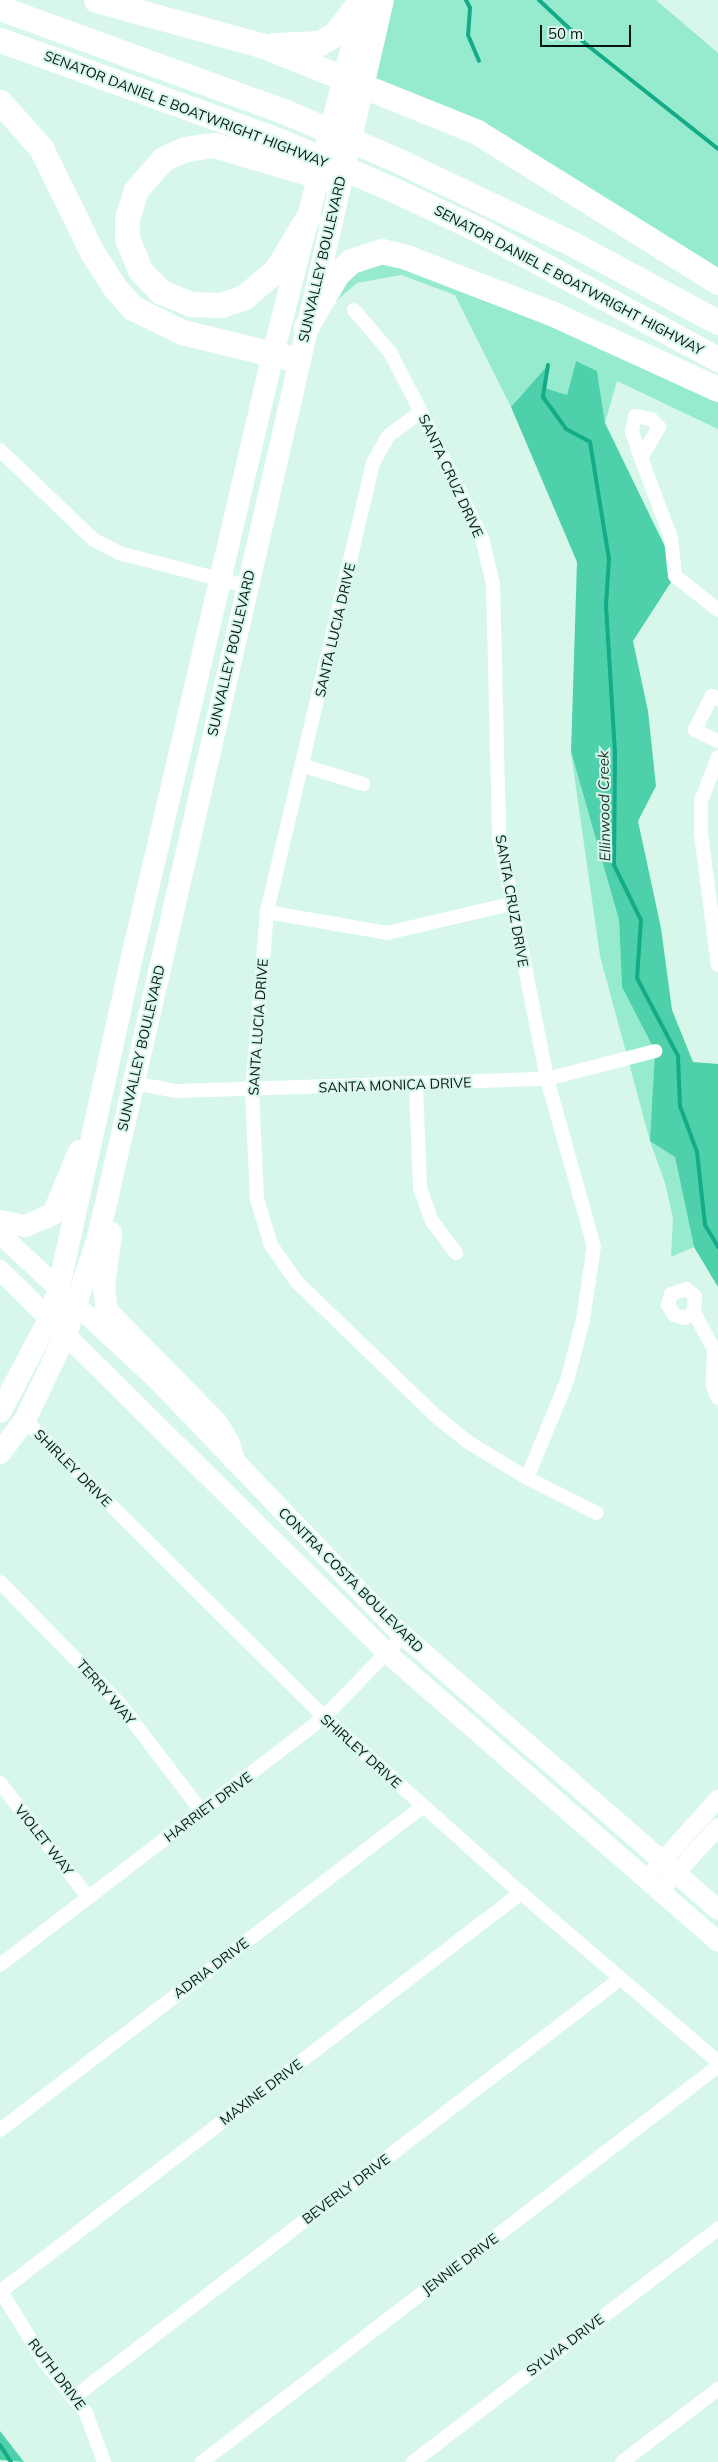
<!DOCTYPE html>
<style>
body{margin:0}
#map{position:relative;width:718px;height:2462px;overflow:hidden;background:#d7f7eb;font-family:Mulish,sans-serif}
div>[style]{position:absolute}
.green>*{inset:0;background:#96ebce}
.forest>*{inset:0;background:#4ed0ab}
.stream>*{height:4px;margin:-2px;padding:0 2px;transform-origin:2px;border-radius:2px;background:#14ab87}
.minor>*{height:14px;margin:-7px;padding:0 7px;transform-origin:7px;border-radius:7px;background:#fff}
.tertiary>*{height:18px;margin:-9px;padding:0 9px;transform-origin:9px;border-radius:9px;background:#fff}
.secondary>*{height:20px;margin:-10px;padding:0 10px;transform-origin:10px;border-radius:10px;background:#fff}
.primary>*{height:22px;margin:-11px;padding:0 11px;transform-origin:11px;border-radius:11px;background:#fff}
.motorway>*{height:25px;margin:-12.5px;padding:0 12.5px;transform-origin:12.5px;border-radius:12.5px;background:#fff}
span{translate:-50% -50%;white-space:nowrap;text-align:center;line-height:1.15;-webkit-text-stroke:4px #d7f7eb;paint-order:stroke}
.street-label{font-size:14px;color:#091511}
.water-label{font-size:15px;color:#1d332b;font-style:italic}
.scale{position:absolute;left:540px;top:25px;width:91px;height:22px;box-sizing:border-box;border:2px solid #091511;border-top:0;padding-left:6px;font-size:15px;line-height:18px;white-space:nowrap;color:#091511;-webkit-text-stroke:4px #d7f7eb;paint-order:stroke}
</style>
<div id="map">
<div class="green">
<i style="clip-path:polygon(383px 0,656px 0,718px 53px,718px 282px,498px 144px,363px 85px)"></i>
<i style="clip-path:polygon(367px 253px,718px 389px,718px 429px,617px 381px,605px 423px,597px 371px,576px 361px,567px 395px,545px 388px,548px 365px,511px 407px,455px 295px,401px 275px,357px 283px,306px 327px)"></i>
<i style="clip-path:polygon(571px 753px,619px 920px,622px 987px,655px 1051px,653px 1091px,675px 1157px,694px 1247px,671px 1257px,673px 1218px,665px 1183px,650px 1141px,600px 956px)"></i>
</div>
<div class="forest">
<i style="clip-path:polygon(576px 361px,597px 371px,605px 423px,672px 561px,675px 576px,633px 641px,648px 711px,656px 786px,638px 821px,661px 928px,672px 1010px,693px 1062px,718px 1064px,718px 1287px,694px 1247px,675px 1157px,650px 1141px,655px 1051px,622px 987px,619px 920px,571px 752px,577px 562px,511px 407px,548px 365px,545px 388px,567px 395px)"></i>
<i style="clip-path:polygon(0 2431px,24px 2462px,0 2460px)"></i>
</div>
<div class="stream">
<i style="left:466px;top:0;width:9px;rotate:63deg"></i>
<i style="left:470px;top:8px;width:27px;rotate:94deg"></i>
<i style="left:468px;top:35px;width:28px;rotate:67deg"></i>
<i style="left:539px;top:0;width:66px;rotate:43.2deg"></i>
<i style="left:587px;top:45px;width:167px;rotate:38.4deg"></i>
<i style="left:548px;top:365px;width:32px;rotate:99deg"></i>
<i style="left:543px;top:397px;width:39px;rotate:54deg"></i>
<i style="left:566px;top:429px;width:27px;rotate:28deg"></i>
<i style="left:590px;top:442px;width:119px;rotate:80.8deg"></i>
<i style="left:609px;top:559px;width:47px;rotate:93.7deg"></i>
<i style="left:606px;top:606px;width:149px;rotate:86.5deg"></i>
<i style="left:615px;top:755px;width:110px;rotate:90.5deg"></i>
<i style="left:614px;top:865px;width:61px;rotate:63.9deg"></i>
<i style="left:641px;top:920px;width:58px;rotate:93.9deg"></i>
<i style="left:637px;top:978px;width:88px;rotate:62.3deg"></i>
<i style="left:678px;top:1056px;width:50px;rotate:87.7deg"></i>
<i style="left:680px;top:1106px;width:49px;rotate:69.7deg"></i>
<i style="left:697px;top:1152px;width:73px;rotate:83.7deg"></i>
<i style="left:705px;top:1225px;width:26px;rotate:59deg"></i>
<i style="left:0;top:2445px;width:20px;rotate:57deg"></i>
</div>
<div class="minor">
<i style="left:354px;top:310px;width:55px;rotate:49.4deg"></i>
<i style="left:390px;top:352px;width:68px;rotate:62.7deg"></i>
<i style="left:421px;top:412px;width:140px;rotate:64.2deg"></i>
<i style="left:482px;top:538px;width:47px;rotate:76.6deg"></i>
<i style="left:493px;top:584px;width:252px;rotate:88.6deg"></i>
<i style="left:499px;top:836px;width:248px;rotate:78.8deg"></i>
<i style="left:547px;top:1079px;width:173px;rotate:74.3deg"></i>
<i style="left:594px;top:1246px;width:75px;rotate:98.5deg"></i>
<i style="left:583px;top:1320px;width:63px;rotate:104.7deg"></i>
<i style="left:567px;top:1381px;width:105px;rotate:112.4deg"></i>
<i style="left:421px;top:412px;width:39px;rotate:144deg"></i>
<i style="left:389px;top:435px;width:32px;rotate:120deg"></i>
<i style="left:373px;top:463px;width:461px;rotate:103.3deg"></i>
<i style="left:267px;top:912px;width:179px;rotate:94.8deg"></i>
<i style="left:252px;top:1090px;width:109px;rotate:87.4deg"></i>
<i style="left:257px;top:1199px;width:48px;rotate:73.1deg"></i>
<i style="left:271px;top:1245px;width:45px;rotate:54.9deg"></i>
<i style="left:297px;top:1282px;width:194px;rotate:44deg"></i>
<i style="left:437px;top:1417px;width:40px;rotate:39deg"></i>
<i style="left:468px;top:1442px;width:69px;rotate:31.4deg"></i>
<i style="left:527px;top:1478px;width:78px;rotate:26.6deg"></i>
<i style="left:0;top:450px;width:130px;rotate:43.8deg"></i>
<i style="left:94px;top:540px;width:28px;rotate:27deg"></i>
<i style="left:119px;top:553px;width:131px;rotate:14.6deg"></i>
<i style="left:641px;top:458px;width:36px;rotate:-60deg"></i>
<i style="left:659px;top:427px;width:11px;rotate:-135deg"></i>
<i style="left:651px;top:419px;width:16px;rotate:-169deg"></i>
<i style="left:635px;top:416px;width:16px;rotate:101deg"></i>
<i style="left:632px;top:432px;width:28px;rotate:71deg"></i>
<i style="left:641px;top:458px;width:85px;rotate:69.4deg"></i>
<i style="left:671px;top:538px;width:38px;rotate:84deg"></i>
<i style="left:675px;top:576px;width:55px;rotate:38.3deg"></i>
<i style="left:718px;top:699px;width:7px;rotate:-153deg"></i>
<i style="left:712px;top:696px;width:38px;rotate:117deg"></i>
<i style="left:695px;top:730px;width:25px;rotate:26deg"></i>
<i style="left:718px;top:757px;width:47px;rotate:111.1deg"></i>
<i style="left:701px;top:801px;width:32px;rotate:90deg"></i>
<i style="left:701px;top:833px;width:133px;rotate:82.7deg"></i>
<i style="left:304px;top:766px;width:62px;rotate:17deg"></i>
<i style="left:267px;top:912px;width:122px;rotate:9.9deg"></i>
<i style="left:387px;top:933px;width:127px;rotate:-13.2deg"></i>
<i style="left:133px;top:1083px;width:45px;rotate:10.3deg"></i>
<i style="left:177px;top:1091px;width:370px;rotate:-1.9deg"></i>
<i style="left:547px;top:1079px;width:112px;rotate:-14.5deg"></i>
<i style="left:416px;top:1084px;width:104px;rotate:87.8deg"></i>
<i style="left:420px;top:1188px;width:35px;rotate:70deg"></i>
<i style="left:432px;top:1221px;width:40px;rotate:53deg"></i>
<i style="left:694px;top:1312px;width:11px;rotate:146deg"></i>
<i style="left:685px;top:1318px;width:11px;rotate:-165deg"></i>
<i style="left:674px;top:1315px;width:12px;rotate:-121deg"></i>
<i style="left:668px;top:1305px;width:11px;rotate:-75deg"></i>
<i style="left:671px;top:1294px;width:16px;rotate:-18deg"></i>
<i style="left:686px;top:1289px;width:11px;rotate:38deg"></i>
<i style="left:695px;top:1296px;width:16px;rotate:94deg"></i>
<i style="left:694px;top:1312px;width:43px;rotate:62.2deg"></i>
<i style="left:714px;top:1350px;width:36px;rotate:92deg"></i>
<i style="left:713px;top:1386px;width:13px;rotate:67deg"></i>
<i style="left:25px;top:1420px;width:421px;rotate:44.8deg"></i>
<i style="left:324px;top:1717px;width:264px;rotate:41.8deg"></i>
<i style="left:521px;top:1893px;width:260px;rotate:40.6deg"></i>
<i style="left:0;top:1582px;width:170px;rotate:45.5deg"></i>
<i style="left:119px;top:1703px;width:137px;rotate:52.7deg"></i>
<i style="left:0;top:1783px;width:144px;rotate:52.3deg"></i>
<i style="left:0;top:1965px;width:408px;rotate:-37.4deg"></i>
<i style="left:324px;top:1717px;width:115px;rotate:-45.7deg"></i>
<i style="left:0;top:2130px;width:531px;rotate:-37.43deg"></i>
<i style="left:0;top:2290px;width:84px;rotate:58.2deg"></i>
<i style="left:44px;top:2361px;width:67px;rotate:51.1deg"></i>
<i style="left:86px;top:2413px;width:52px;rotate:69.8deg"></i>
<i style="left:1px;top:2291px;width:655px;rotate:-37.43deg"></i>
<i style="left:73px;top:2398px;width:689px;rotate:-37.45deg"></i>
<i style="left:202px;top:2462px;width:650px;rotate:-37.5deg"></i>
<i style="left:413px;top:2462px;width:384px;rotate:-37.4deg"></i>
<i style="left:622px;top:2462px;width:121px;rotate:-37.2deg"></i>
</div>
<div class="tertiary">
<i style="left:647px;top:1878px;width:106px;rotate:-48.1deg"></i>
<i style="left:661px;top:1890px;width:85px;rotate:-47.9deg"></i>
</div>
<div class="secondary">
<i style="left:0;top:1234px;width:217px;rotate:42.9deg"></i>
<i style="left:159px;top:1382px;width:339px;rotate:46.2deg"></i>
<i style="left:394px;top:1627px;width:430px;rotate:41.1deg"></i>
<i style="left:0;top:1270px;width:544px;rotate:44.7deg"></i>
<i style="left:387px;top:1653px;width:439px;rotate:41.1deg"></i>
</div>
<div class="primary">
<i style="left:0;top:1221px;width:25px;rotate:11deg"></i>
<i style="left:25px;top:1226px;width:30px;rotate:-23deg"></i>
<i style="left:53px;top:1214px;width:68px;rotate:-67.6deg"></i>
<i style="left:111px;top:1233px;width:54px;rotate:97.4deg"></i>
<i style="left:104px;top:1287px;width:24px;rotate:83deg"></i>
<i style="left:107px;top:1311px;width:157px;rotate:45.5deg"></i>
<i style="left:217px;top:1423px;width:21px;rotate:59deg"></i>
<i style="left:228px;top:1441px;width:20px;rotate:72deg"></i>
<i style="left:0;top:1412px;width:96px;rotate:-62.1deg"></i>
<i style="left:45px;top:1327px;width:38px;rotate:-70deg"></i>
<i style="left:58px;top:1291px;width:325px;rotate:-77.5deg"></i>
<i style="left:128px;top:974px;width:637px;rotate:-76.84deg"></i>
<i style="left:273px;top:354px;width:366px;rotate:-75.6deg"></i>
<i style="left:0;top:1453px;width:41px;rotate:-52.9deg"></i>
<i style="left:25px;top:1420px;width:95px;rotate:-64.5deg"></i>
<i style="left:66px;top:1334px;width:101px;rotate:-71.6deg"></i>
<i style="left:98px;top:1238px;width:1270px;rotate:-77.04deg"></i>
</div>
<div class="motorway">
<i style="left:96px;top:0;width:171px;rotate:15.3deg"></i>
<i style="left:261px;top:45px;width:233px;rotate:21.9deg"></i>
<i style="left:477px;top:132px;width:284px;rotate:31.9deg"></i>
<i style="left:0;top:8px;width:304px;rotate:20deg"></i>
<i style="left:286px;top:112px;width:123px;rotate:23.4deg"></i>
<i style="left:399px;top:161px;width:191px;rotate:25.5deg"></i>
<i style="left:571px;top:243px;width:167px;rotate:28.3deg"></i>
<i style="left:0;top:40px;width:298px;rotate:19.8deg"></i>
<i style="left:280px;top:141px;width:122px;rotate:23.2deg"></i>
<i style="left:392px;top:189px;width:96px;rotate:25.2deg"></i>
<i style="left:479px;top:230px;width:272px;rotate:28.4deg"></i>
<i style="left:275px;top:45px;width:45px;rotate:-2.5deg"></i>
<i style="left:320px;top:43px;width:17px;rotate:-31deg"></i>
<i style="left:335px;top:34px;width:43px;rotate:-52.6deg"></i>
<i style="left:0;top:102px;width:62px;rotate:48.3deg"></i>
<i style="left:41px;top:148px;width:116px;rotate:63.9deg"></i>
<i style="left:92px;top:252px;width:43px;rotate:57.4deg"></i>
<i style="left:115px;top:288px;width:27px;rotate:48deg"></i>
<i style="left:133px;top:308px;width:55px;rotate:26.1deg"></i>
<i style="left:182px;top:332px;width:119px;rotate:13.6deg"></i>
<i style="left:308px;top:217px;width:62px;rotate:121.1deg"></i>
<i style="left:276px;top:270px;width:42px;rotate:139.8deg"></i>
<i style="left:244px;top:297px;width:24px;rotate:161deg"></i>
<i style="left:221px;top:305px;width:30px;rotate:-178deg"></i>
<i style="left:191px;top:304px;width:32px;rotate:-158deg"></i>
<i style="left:161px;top:292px;width:30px;rotate:-134deg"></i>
<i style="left:140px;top:270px;width:35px;rotate:-112deg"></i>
<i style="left:127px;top:238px;width:19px;rotate:-90deg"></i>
<i style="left:127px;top:219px;width:30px;rotate:-73deg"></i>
<i style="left:136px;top:190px;width:41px;rotate:-48.9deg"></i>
<i style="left:163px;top:159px;width:24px;rotate:-24deg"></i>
<i style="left:185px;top:149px;width:29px;rotate:-8deg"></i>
<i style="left:214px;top:145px;width:129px;rotate:16.6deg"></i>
<i style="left:306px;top:327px;width:61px;rotate:-59.7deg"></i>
<i style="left:337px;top:274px;width:19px;rotate:-43deg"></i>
<i style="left:351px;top:261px;width:32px;rotate:-18deg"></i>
<i style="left:381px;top:251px;width:26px;rotate:13deg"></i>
<i style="left:406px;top:257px;width:155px;rotate:21.1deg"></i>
<i style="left:551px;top:313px;width:183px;rotate:24.5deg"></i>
</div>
<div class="street-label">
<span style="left:186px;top:109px;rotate:21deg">SENATOR DANIEL E BOATWRIGHT HIGHWAY</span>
<span style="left:322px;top:259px;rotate:-77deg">SUNVALLEY BOULEVARD</span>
<span style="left:569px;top:280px;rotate:28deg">SENATOR DANIEL E BOATWRIGHT HIGHWAY</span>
<span style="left:451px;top:476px;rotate:65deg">SANTA CRUZ DRIVE</span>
<span style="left:335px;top:630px;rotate:-77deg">SANTA LUCIA DRIVE</span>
<span style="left:231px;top:653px;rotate:-77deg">SUNVALLEY BOULEVARD</span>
<span style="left:512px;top:901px;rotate:80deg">SANTA CRUZ DRIVE</span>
<span style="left:258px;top:1027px;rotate:-86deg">SANTA LUCIA DRIVE</span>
<span style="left:141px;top:1048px;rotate:-77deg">SUNVALLEY BOULEVARD</span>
<span style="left:395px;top:1085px;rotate:-2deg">SANTA MONICA DRIVE</span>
<span style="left:73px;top:1468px;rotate:45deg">SHIRLEY DRIVE</span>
<span style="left:351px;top:1580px;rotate:45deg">CONTRA COSTA BOULEVARD</span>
<span style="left:106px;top:1692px;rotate:49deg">TERRY WAY</span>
<span style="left:361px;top:1751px;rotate:42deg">SHIRLEY DRIVE</span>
<span style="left:208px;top:1807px;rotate:-37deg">HARRIET DRIVE</span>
<span style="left:44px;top:1840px;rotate:52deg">VIOLET WAY</span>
<span style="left:211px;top:1968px;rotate:-37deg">ADRIA DRIVE</span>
<span style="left:261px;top:2092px;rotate:-37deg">MAXINE DRIVE</span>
<span style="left:346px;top:2189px;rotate:-37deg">BEVERLY DRIVE</span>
<span style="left:460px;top:2264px;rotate:-37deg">JENNIE DRIVE</span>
<span style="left:565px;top:2345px;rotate:-37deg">SYLVIA DRIVE</span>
<span style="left:57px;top:2374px;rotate:53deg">RUTH DRIVE</span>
</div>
<div class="water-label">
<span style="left:604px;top:806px;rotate:-91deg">Ellinwood Creek</span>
</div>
<div class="scale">50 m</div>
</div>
